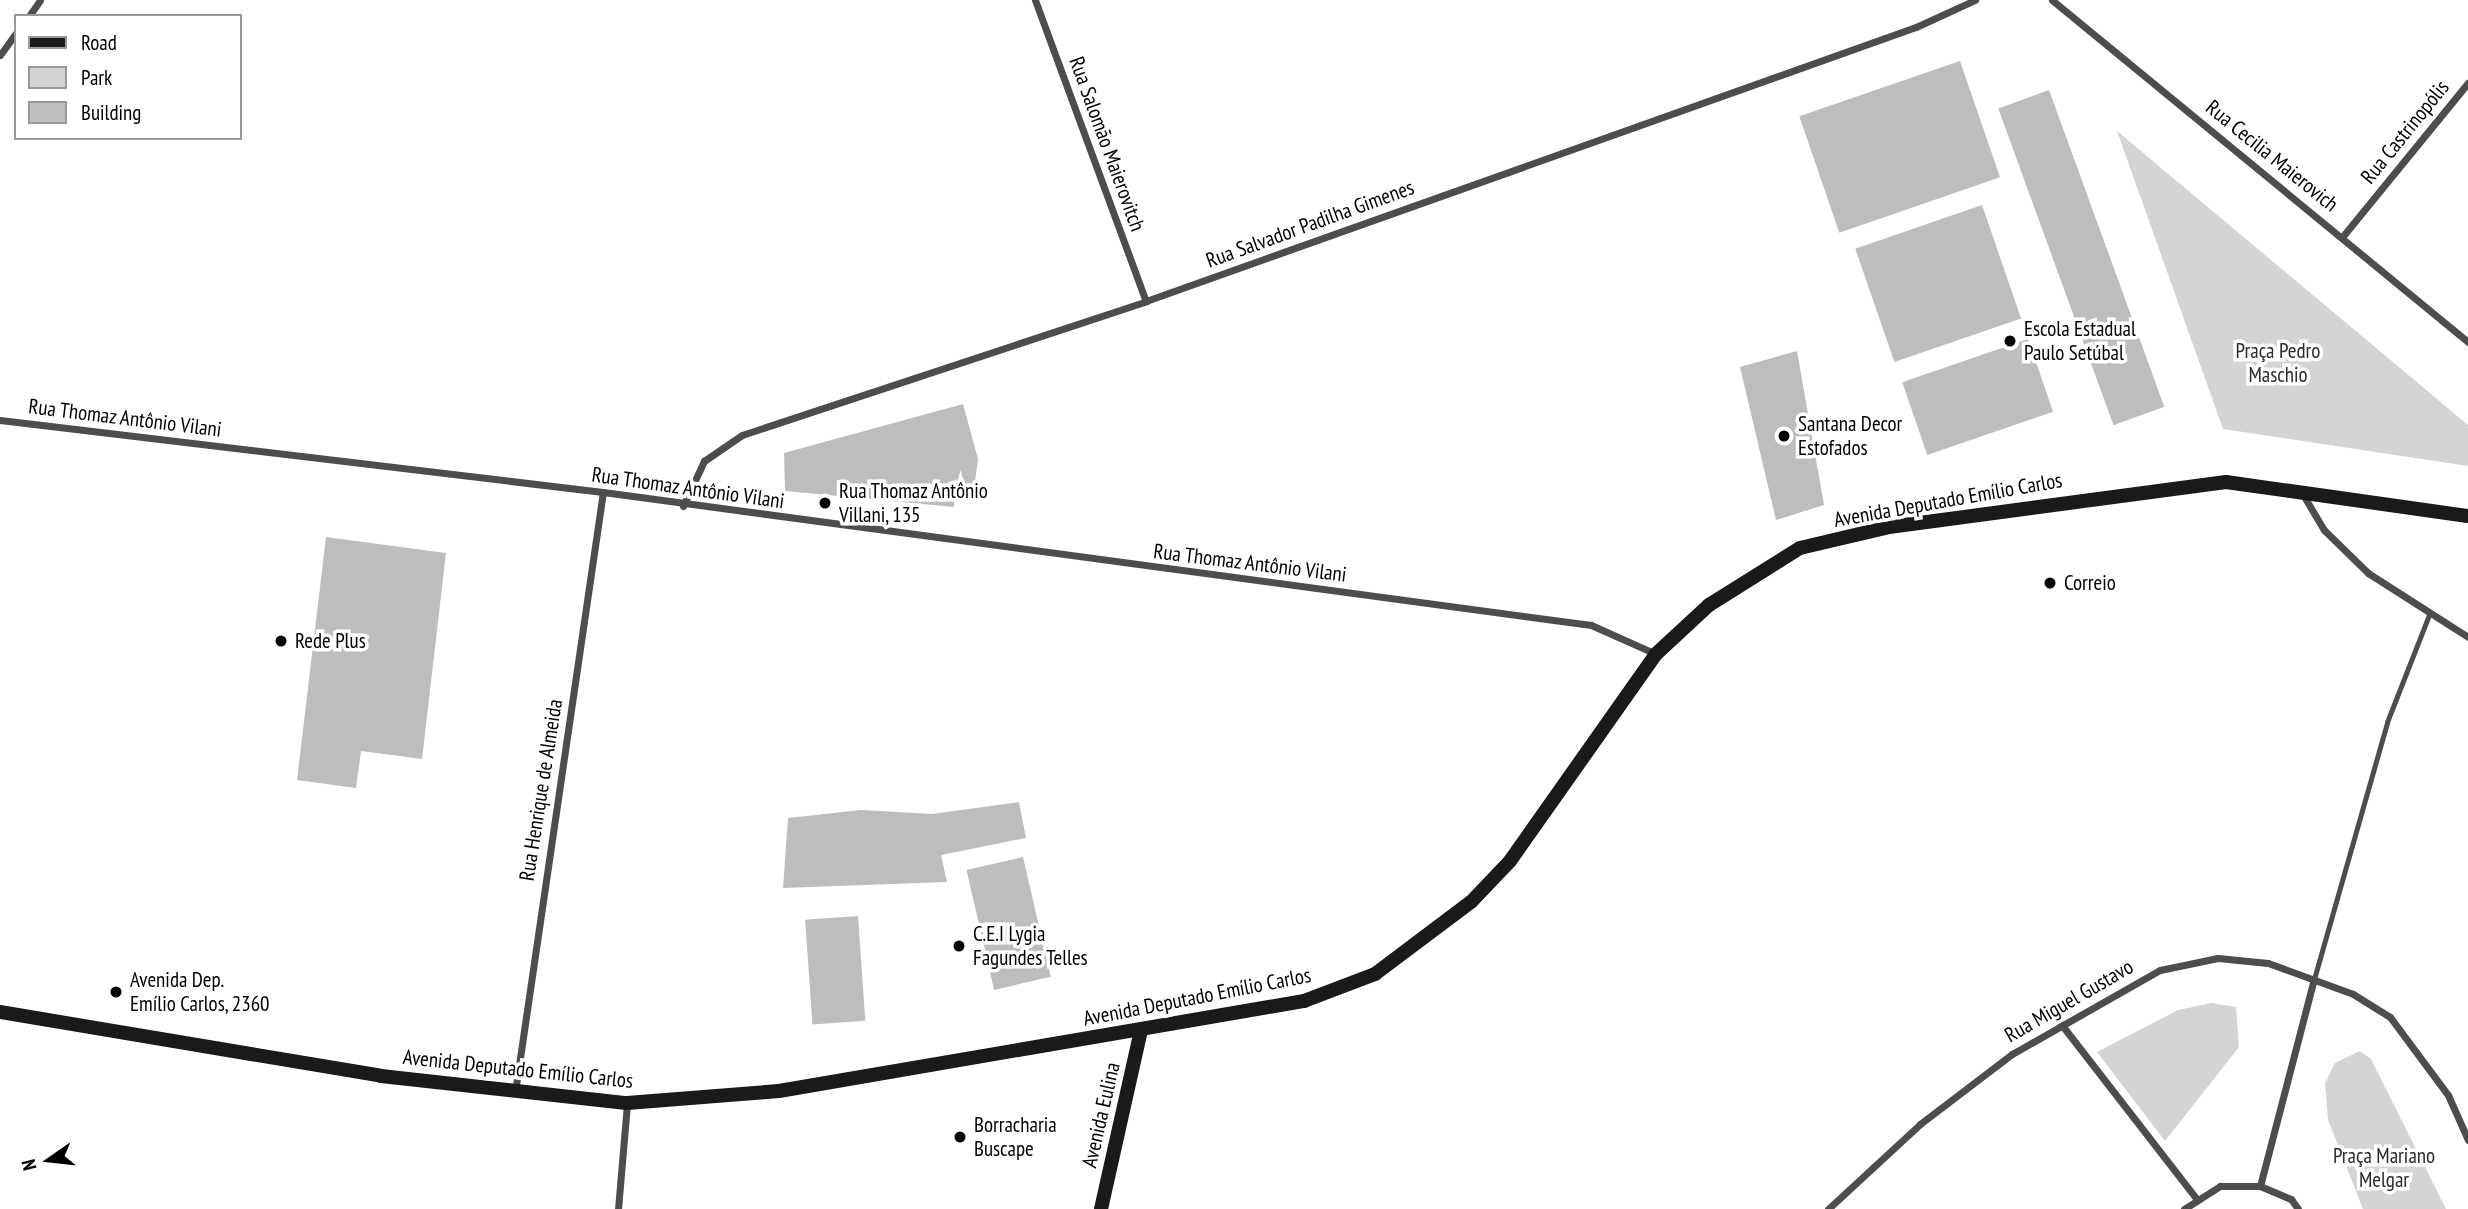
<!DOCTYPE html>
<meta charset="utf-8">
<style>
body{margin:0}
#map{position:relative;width:2468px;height:1209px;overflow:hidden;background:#fff;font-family:"PT Sans Narrow",sans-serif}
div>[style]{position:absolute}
.green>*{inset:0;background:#d4d4d4}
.building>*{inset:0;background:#bdbdbd;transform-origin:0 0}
.lane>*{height:5px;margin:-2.5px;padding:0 2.5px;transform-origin:2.5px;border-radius:2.5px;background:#4d4d4d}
.street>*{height:7px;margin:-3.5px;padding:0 3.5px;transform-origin:3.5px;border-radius:3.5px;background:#4d4d4d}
.secondary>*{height:14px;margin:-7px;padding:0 7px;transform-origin:7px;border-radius:7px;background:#1a1a1a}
.dots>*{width:19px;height:19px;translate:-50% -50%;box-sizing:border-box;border:4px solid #fff;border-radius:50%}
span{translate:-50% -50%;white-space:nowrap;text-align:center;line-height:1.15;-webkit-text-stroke:7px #fff;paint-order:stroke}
.street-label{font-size:21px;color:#000}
.poi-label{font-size:21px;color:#000}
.left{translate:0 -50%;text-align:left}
.park-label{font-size:21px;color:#2b2b2b}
.legend{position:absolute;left:14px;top:14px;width:228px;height:126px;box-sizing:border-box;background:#fff;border:2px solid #999;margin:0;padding:9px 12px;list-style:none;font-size:21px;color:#000}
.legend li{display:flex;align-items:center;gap:14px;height:35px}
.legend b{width:35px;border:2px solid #999}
.north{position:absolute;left:14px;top:1125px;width:70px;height:70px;-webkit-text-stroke:5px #fff;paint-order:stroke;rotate:256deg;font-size:19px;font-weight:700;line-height:28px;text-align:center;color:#000}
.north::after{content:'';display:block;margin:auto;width:24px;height:32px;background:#000;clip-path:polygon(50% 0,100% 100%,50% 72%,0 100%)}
</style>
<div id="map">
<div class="green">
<i style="clip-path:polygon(2117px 131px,2468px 425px,2468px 466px,2223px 429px)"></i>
<i style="clip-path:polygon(2211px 1003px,2236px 1007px,2239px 1047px,2165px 1141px,2097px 1052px,2178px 1010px)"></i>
<i style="clip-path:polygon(2360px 1051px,2371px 1059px,2446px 1209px,2363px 1209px,2328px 1120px,2325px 1083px,2335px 1063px)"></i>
</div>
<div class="building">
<i style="left:1960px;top:61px;width:123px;height:170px;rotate:71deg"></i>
<i style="left:2049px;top:90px;width:337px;height:54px;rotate:70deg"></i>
<i style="left:1982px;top:205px;width:120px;height:134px;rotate:71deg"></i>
<i style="left:2028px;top:339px;width:77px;height:133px;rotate:71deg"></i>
<i style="clip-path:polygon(1797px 351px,1824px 505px,1776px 520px,1740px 367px)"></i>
<i style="clip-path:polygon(963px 404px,978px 459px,973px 497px,954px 500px,954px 507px,785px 491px,784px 453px)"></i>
<i style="clip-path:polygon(326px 537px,446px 553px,422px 759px,361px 751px,356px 788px,297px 780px)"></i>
<i style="clip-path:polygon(1019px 802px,1026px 838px,941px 855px,947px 882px,783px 888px,788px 818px,861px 810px,932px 814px)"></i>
<i style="left:1023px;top:857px;width:123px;height:58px;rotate:77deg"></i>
<i style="left:858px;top:916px;width:105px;height:53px;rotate:86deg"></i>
</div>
<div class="lane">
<i style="left:2314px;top:979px;width:267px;rotate:-74.1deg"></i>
<i style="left:2387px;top:722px;width:118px;rotate:-68.6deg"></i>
</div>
<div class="street">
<i style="left:1035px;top:0;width:321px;rotate:69.8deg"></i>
<i style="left:2052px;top:0;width:539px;rotate:39.42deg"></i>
<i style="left:29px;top:16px;width:19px;rotate:-55deg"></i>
<i style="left:0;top:55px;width:27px;rotate:-54deg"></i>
<i style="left:2343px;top:236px;width:198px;rotate:-50.8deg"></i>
<i style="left:0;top:420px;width:607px;rotate:6.81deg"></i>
<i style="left:603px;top:492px;width:997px;rotate:7.67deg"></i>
<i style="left:1591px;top:625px;width:71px;rotate:24deg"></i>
<i style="left:2302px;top:493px;width:43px;rotate:59.3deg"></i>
<i style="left:2324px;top:530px;width:62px;rotate:44.3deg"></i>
<i style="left:2368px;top:573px;width:119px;rotate:32.6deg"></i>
<i style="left:683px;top:506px;width:50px;rotate:-65deg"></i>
<i style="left:704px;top:461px;width:46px;rotate:-34.4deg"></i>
<i style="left:742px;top:435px;width:426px;rotate:-18.3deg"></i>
<i style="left:1146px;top:301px;width:817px;rotate:-19.59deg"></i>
<i style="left:1916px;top:27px;width:65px;rotate:-24.6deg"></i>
<i style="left:2061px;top:1024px;width:219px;rotate:52.2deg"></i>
<i style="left:515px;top:1092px;width:606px;rotate:-81.66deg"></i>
<i style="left:2260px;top:1186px;width:214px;rotate:-75.4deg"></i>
<i style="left:618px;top:1209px;width:106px;rotate:-85.1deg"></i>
<i style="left:1828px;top:1209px;width:125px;rotate:-42.7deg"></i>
<i style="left:1920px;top:1124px;width:116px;rotate:-37.3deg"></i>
<i style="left:2012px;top:1054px;width:170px;rotate:-29.6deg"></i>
<i style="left:2160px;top:970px;width:59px;rotate:-11.7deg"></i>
<i style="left:2218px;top:958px;width:50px;rotate:5.7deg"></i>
<i style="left:2268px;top:963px;width:90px;rotate:20deg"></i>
<i style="left:2353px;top:994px;width:44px;rotate:31.9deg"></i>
<i style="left:2390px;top:1017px;width:97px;rotate:53.4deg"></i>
<i style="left:2448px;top:1095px;width:49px;rotate:66deg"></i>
<i style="left:2184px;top:1209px;width:43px;rotate:-32.6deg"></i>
<i style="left:2220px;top:1186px;width:40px"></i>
<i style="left:2260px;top:1186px;width:34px;rotate:23deg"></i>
<i style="left:2291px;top:1199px;width:12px;rotate:55deg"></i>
</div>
<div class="secondary">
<i style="left:0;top:1012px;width:386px;rotate:9.5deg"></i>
<i style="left:381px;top:1076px;width:247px;rotate:6.3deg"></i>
<i style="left:627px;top:1103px;width:152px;rotate:-4.5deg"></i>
<i style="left:779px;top:1091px;width:533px;rotate:-9.73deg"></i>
<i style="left:1304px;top:1001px;width:76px;rotate:-20.8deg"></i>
<i style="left:1375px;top:974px;width:120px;rotate:-36.9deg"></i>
<i style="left:1471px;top:902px;width:57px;rotate:-46.4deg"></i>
<i style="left:1510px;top:861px;width:253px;rotate:-54.8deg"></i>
<i style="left:1656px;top:654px;width:72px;rotate:-42.8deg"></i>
<i style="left:1709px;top:605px;width:107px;rotate:-32.1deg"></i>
<i style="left:1800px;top:548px;width:91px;rotate:-13.3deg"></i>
<i style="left:1889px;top:527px;width:340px;rotate:-7.6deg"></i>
<i style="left:2226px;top:482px;width:244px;rotate:8deg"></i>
<i style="left:1101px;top:1209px;width:183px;rotate:-77.4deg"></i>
</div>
<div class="dots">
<i style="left:2010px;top:341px;background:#000"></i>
<i style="left:1784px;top:436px;background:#000"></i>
<i style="left:825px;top:503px;background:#000"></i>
<i style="left:2050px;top:583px;background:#000"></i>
<i style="left:281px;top:641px;background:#000"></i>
<i style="left:959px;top:946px;background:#000"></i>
<i style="left:116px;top:992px;background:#000"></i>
<i style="left:960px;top:1137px;background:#000"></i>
</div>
<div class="street-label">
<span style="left:2405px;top:132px;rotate:-51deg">Rua Castrinopólis</span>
<span style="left:1107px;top:144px;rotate:70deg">Rua Salomão Maierovitch</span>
<span style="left:2272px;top:156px;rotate:39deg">Rua Cecilia Maierovich</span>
<span style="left:1310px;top:224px;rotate:-20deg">Rua Salvador Padilha Gimenes</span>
<span style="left:125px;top:418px;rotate:7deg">Rua Thomaz Antônio Vilani</span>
<span style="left:688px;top:488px;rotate:8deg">Rua Thomaz Antônio Vilani</span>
<span style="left:1948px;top:500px;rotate:-10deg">Avenida Deputado Emílio Carlos</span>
<span style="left:1250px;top:563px;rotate:7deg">Rua Thomaz Antônio Vilani</span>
<span style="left:541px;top:790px;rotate:-81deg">Rua Henrique de Almeida</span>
<span style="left:1197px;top:997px;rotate:-11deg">Avenida Deputado Emílio Carlos</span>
<span style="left:2069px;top:1001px;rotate:-30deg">Rua Miguel Gustavo</span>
<span style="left:518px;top:1069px;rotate:6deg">Avenida Deputado Emílio Carlos</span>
<span style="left:1101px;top:1115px;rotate:-77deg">Avenida Eulina</span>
</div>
<div class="poi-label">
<span class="left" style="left:2024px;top:341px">Escola Estadual<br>Paulo Setúbal</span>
<span class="left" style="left:1798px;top:436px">Santana Decor<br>Estofados</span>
<span class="left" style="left:839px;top:503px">Rua Thomaz Antônio<br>Villani, 135</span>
<span class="left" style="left:2064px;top:583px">Correio</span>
<span class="left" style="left:295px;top:641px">Rede Plus</span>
<span class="left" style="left:973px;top:946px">C.E.I Lygia<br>Fagundes Telles</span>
<span class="left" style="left:130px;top:992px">Avenida Dep.<br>Emílio Carlos, 2360</span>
<span class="left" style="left:974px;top:1137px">Borracharia<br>Buscape</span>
</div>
<div class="park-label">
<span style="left:2278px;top:363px">Praça Pedro<br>Maschio</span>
<span style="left:2384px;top:1168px">Praça Mariano<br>Melgar</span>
</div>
<ul class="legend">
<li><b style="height:9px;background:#1a1a1a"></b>Road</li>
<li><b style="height:19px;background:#d4d4d4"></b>Park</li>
<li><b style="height:19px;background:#bdbdbd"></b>Building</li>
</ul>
<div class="north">N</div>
</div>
